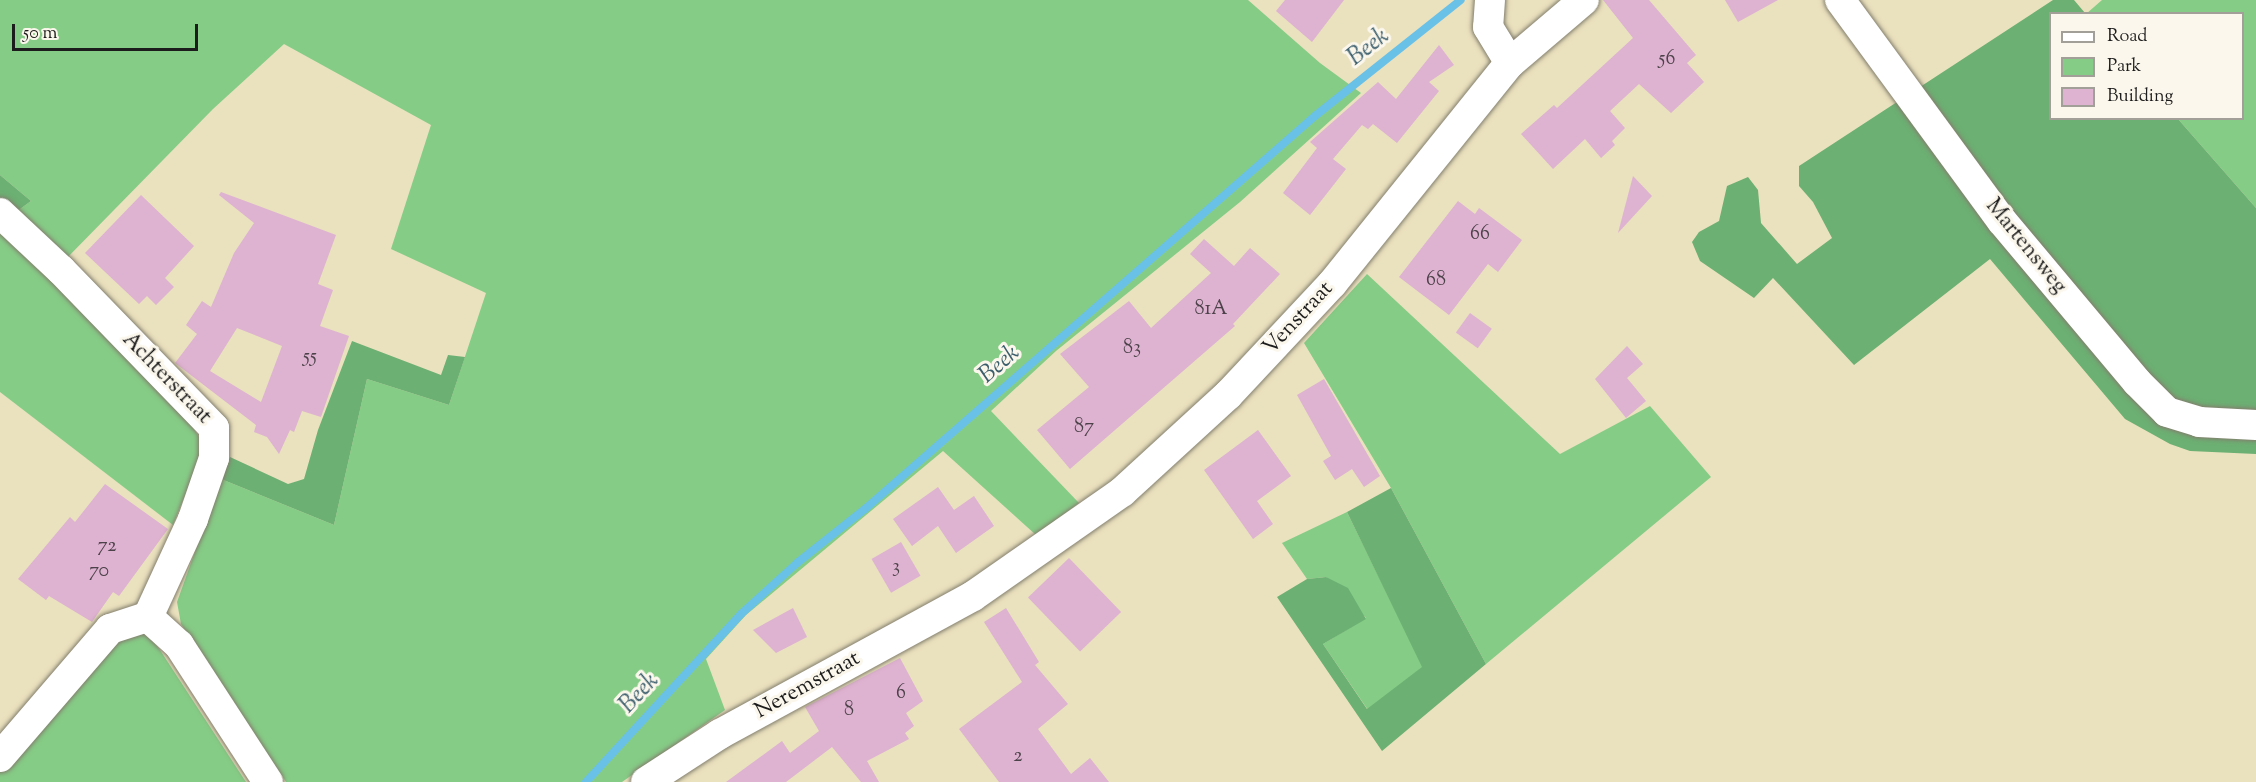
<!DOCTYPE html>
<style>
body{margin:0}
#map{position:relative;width:2256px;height:782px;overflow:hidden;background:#eae1be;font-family:"Sorts Mill Goudy",serif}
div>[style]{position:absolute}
.green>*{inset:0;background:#85cc86}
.forest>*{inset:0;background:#6cb073}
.stream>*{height:8px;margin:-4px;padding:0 4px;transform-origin:4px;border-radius:4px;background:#6ac1e7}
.building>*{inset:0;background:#deb2d1;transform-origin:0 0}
.roads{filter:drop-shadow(0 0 2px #837e6d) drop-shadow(0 0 2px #837e6d)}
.minor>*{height:30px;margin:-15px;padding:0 15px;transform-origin:15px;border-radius:15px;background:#fff}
span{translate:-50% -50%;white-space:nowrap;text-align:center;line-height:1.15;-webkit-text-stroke:6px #fbf7ec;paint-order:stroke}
.number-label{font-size:20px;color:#4c4249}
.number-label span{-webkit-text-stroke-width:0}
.street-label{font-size:22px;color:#1c1c1c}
.water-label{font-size:24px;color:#3b5e6d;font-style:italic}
.legend{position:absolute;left:2049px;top:12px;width:195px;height:108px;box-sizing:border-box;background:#fbf7ec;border:2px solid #a29f99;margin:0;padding:8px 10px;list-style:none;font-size:18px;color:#1c1c1c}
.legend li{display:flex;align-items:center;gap:12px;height:30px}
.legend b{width:30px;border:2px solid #a29f99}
.scale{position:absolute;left:12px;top:24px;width:186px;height:27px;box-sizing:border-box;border:3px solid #1c1c1c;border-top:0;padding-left:8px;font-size:18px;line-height:21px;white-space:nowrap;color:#1c1c1c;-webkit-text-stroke:4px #fbf7ec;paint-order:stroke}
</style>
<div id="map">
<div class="green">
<i style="clip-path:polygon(0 0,1248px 0,1320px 63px,1361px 93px,1240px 202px,1056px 351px,991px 411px,1079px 503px,1036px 535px,943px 451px,746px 615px,706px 659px,725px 710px,622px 782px,286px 782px,181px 624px,177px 602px,221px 479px,334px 525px,367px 379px,449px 405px,486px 293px,391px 249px,431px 125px,284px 44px,213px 109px,63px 262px,12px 215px,31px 201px,0 175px)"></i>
<i style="clip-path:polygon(2102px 0,2256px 0,2256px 208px,2178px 119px,2242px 118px,2242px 14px,2086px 14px)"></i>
<i style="clip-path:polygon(0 228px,186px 415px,200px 439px,201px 456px,173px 525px,0 392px)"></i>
<i style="clip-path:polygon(1367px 274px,1560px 454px,1650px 406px,1711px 477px,1486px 664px,1391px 488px,1304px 343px)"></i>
<i style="clip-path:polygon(1347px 512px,1423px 667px,1368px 710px,1323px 644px,1366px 618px,1326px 577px,1307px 579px,1282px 543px)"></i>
<i style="clip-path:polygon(140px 633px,148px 635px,160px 650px,246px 782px,0 782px,0 771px,118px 640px)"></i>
</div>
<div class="forest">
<i style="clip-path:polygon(2053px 0,2074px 0,2085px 13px,2050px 14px,2050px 118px,2178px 119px,2256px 208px,2256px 454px,2190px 451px,2170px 444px,2125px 419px,1990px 259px,1854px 365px,1773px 278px,1754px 298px,1700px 261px,1692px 242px,1699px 232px,1719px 221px,1727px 186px,1748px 177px,1758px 190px,1761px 223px,1797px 264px,1832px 238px,1813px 202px,1799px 186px,1799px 166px)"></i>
<i style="clip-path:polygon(0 175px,31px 201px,12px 215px,0 204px)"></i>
<i style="clip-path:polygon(352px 341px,441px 375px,448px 355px,465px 357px,449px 405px,367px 379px,334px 525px,221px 479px,230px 457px,288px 484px,304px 479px,318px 430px)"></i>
<i style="clip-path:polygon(1391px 488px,1486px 664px,1382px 751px,1277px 597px,1307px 579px,1326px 577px,1348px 588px,1366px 619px,1323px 644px,1367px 709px,1422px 667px,1347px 512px)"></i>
</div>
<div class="stream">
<i style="left:586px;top:782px;width:229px;rotate:-47.3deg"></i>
<i style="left:741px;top:614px;width:76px;rotate:-42.3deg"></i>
<i style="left:797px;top:563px;width:87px;rotate:-38.5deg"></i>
<i style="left:865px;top:509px;width:597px;rotate:-41.13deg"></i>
<i style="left:1315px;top:116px;width:186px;rotate:-38.5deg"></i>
</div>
<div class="building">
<i style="clip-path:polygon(1285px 0,1344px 0,1312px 42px,1276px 11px)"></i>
<i style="clip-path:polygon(1603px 0,1649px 0,1696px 55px,1687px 63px,1704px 82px,1671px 113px,1639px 84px,1610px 111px,1625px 128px,1612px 141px,1615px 145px,1601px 158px,1585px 139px,1553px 169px,1521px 134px,1554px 105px,1557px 108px,1633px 38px)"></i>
<i style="clip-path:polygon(1725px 0,1778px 0,1738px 22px)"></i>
<i style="clip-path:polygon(1439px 45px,1454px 65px,1429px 82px,1439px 91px,1397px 143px,1373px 124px,1368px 129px,1362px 125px,1333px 159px,1346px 169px,1310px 215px,1283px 193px,1317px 148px,1310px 142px,1378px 82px,1396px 99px)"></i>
<i style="clip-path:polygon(1633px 176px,1652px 196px,1618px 233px)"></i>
<i style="clip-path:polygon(evenodd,221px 192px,336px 235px,318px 284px,333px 290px,320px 326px,349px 336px,321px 417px,302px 411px,294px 432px,290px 430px,279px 454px,267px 437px,254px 432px,256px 425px,175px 363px,197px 334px,186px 325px,202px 301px,211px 307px,234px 253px,254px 223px,219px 195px,221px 192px,237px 328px,282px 346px,261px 402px,210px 371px,237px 328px)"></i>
<i style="clip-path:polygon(141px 195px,194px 246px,165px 278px,174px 287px,156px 305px,147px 296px,139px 304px,85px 253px)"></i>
<i style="clip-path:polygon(1458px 201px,1475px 214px,1479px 208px,1522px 240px,1498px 272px,1488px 264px,1449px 315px,1399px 277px)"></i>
<i style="clip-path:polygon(1204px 239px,1234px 266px,1250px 248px,1280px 274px,1233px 324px,1235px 326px,1070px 469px,1037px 430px,1089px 387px,1060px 354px,1129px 301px,1151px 328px,1211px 273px,1190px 254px)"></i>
<i style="left:1470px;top:313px;width:27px;height:24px;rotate:36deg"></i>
<i style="clip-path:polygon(1627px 346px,1643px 364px,1627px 378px,1646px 401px,1626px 418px,1595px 379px)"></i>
<i style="clip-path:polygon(1324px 379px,1380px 476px,1364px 487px,1352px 469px,1335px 480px,1323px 461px,1331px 456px,1297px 395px)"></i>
<i style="clip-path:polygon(1258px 430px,1291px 476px,1257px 501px,1273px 524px,1253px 539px,1204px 470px)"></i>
<i style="clip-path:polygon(105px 484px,168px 529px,119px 596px,113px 592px,92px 622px,49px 596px,46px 600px,18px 579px,70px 517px,75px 522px)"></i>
<i style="clip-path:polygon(938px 487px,954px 510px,974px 496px,994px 526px,956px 553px,938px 526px,912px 546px,893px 519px)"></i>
<i style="left:901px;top:542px;width:39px;height:34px;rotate:60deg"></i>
<i style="left:1069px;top:558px;width:75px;height:57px;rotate:46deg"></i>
<i style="clip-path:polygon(793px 608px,807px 637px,776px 653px,753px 630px)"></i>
<i style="clip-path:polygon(1006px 608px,1039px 662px,1035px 665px,1068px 704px,1038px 729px,1071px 774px,1090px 758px,1109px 782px,999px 782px,959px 729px,1022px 682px,984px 622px)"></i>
<i style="clip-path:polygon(900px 658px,923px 701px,906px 713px,914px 726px,905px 733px,909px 739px,867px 761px,879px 782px,861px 782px,832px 747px,786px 782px,726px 782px,782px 741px,790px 753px,819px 731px,805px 707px)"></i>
</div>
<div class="roads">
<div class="minor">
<i style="left:1490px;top:0;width:27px;rotate:94deg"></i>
<i style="left:1488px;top:27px;width:42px;rotate:58.6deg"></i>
<i style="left:1840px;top:0;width:274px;rotate:53.8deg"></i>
<i style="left:2002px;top:221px;width:210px;rotate:50deg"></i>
<i style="left:2137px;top:382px;width:42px;rotate:45deg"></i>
<i style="left:2167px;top:412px;width:34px;rotate:17deg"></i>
<i style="left:2199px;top:422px;width:57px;rotate:3deg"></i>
<i style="left:0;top:213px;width:83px;rotate:43.1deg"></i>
<i style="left:61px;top:270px;width:220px;rotate:45.9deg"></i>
<i style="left:214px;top:428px;width:30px;rotate:90deg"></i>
<i style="left:214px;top:458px;width:65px;rotate:109deg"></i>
<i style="left:193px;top:519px;width:108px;rotate:114.7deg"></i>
<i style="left:148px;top:617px;width:42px;rotate:42.1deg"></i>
<i style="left:179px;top:645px;width:163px;rotate:57deg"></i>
<i style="left:0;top:757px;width:169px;rotate:-49.3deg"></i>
<i style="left:110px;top:629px;width:40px;rotate:-18deg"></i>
<i style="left:646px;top:782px;width:88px;rotate:-33deg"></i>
<i style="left:720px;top:734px;width:288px;rotate:-28.6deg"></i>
<i style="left:973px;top:596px;width:182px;rotate:-34.9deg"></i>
<i style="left:1122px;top:492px;width:144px;rotate:-42.5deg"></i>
<i style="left:1228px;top:395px;width:152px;rotate:-46.9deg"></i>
<i style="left:1332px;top:284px;width:284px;rotate:-51.2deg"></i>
<i style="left:1510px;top:63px;width:97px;rotate:-40.4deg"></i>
</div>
</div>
<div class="number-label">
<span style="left:1667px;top:59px">56</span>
<span style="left:1480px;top:234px">66</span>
<span style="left:1436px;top:280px">68</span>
<span style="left:1211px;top:309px">81A</span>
<span style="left:1132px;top:348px">83</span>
<span style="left:310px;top:357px">55</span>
<span style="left:1084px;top:427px">87</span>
<span style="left:107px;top:546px">72</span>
<span style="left:896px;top:567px">3</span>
<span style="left:99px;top:571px">70</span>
<span style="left:901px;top:693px">6</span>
<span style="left:849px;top:710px">8</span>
<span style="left:1018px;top:756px">2</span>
</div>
<div class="street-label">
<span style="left:2025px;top:247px;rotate:51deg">Martensweg</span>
<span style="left:1299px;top:319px;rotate:-47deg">Venstraat</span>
<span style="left:166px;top:379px;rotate:46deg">Achterstraat</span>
<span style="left:808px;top:686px;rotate:-29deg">Neremstraat</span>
</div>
<div class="water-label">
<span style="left:1369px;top:48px;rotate:-38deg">Beek</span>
<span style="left:1000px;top:365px;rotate:-41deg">Beek</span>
<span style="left:640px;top:694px;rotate:-47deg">Beek</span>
</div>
<ul class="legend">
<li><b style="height:8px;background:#fff"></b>Road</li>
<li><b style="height:16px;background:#85cc86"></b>Park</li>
<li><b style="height:16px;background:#deb2d1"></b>Building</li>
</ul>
<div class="scale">50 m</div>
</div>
